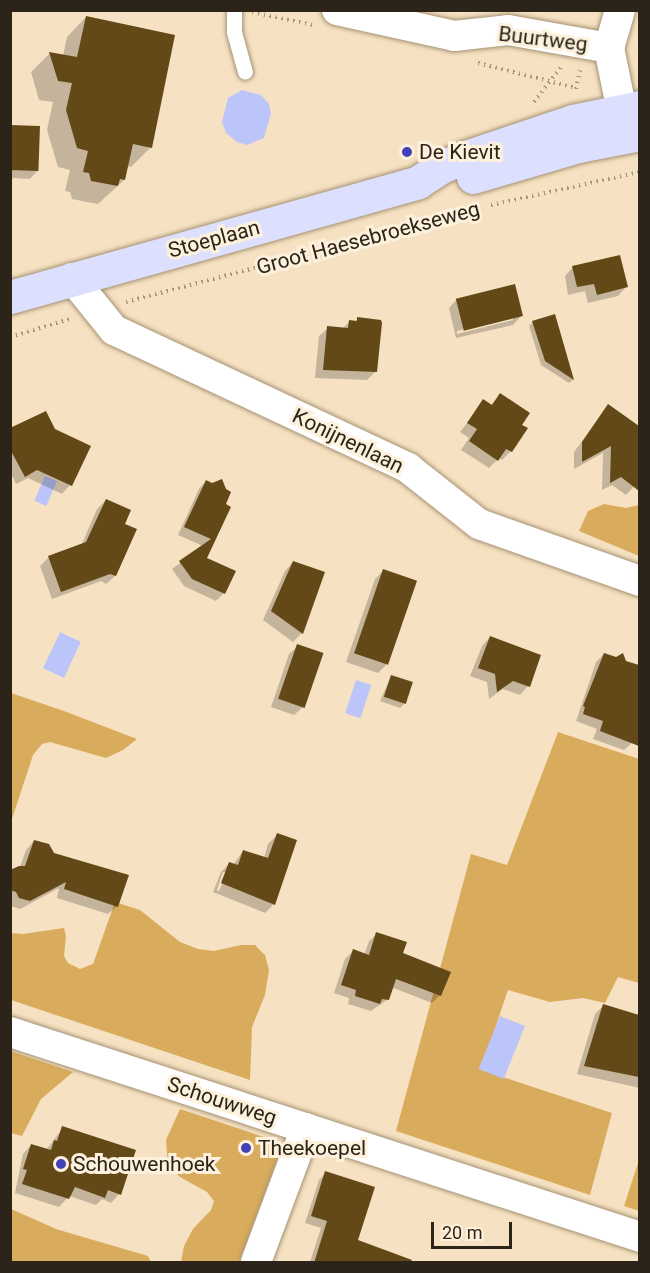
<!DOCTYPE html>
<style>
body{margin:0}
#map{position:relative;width:650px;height:1273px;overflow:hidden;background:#f6e2c2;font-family:Roboto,sans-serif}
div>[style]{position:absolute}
.green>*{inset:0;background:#d9ab5c}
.water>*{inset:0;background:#bcc5f9;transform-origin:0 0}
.shadow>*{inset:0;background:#0003}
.building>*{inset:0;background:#634917;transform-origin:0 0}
.path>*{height:4px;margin-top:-2px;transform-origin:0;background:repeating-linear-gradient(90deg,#a5967e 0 1.5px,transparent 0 6px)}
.roads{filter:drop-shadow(0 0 2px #a59274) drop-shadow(0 0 2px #a59274)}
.lane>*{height:15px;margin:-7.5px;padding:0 7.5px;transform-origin:7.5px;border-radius:7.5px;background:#fff}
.street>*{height:30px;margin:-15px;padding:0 15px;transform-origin:15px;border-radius:15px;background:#fff}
.secondary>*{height:33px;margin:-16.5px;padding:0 16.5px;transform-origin:16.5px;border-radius:16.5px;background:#dce0fe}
.dots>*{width:16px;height:16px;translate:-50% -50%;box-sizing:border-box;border:3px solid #fdf1dd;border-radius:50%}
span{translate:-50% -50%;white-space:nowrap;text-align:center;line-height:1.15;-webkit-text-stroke:6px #fdf1dd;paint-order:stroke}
.street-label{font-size:21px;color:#2c2418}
.poi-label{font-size:21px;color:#2c2418}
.left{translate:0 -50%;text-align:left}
.frame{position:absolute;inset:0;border:12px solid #2c2418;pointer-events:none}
.scale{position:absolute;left:431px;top:1222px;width:81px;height:27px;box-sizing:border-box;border:3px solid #2c2418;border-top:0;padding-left:8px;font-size:18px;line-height:21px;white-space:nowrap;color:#2c2418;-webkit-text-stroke:4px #fdf1dd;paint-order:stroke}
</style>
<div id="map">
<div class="green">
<i style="clip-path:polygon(604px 504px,626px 508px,639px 505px,639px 556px,579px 531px,588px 511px)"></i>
<i style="clip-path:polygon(11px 693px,64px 711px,137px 739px,123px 750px,106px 758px,50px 742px,42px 744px,33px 755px,11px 822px)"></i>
<i style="clip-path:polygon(558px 732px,639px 759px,639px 983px,618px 977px,605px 1003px,583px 998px,550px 1002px,508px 990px,481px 1070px,612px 1113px,590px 1195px,396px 1131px,471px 854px,507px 865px)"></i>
<i style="clip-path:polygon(115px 902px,140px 910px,180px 942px,198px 949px,214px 951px,241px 945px,255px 945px,265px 955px,269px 970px,265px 995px,252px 1027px,250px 1080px,11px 1000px,11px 933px,23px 934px,64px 928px,66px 936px,64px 956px,68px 963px,80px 969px,93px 964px)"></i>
<i style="clip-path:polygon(10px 1051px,73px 1072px,41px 1099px,22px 1136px,11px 1133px)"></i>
<i style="clip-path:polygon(180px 1109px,279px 1142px,280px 1152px,239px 1262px,181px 1262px,184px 1246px,193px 1229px,211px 1210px,214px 1201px,207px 1192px,180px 1177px,168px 1166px,166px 1140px)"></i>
<i style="clip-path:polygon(639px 1160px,639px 1211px,624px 1206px)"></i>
<i style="clip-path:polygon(11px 1209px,56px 1229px,148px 1256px,151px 1262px,11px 1262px)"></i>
</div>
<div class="water">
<i style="clip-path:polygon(242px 90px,261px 95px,269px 104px,271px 113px,264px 138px,247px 145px,237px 142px,226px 133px,222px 122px,228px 98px)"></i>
<i style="left:45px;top:476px;width:13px;height:27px;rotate:23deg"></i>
<i style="left:60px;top:632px;width:23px;height:40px;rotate:25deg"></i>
<i style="left:356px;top:680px;width:16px;height:35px;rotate:18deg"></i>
<i style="left:500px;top:1016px;width:27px;height:57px;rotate:22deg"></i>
</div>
<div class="shadow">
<i style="clip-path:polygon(86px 17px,150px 148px,131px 167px,127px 166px,124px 180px,98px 204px,72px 199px,70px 192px,65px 191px,70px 170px,58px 167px,47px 130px,53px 102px,39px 100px,31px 72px,50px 53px,63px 56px,67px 37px)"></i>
<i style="clip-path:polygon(10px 126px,38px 170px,30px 179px,14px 178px,10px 181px)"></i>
<i style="clip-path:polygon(573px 267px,626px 287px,618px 296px,588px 303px,585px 291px,568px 295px,565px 276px)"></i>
<i style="clip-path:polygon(evenodd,457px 299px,521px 316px,513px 325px,456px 338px,449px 308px,457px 299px,513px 317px,513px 320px,457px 334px,457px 331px,513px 317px)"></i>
<i style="clip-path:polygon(554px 316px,573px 380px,569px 383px,541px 365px,529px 326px,533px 322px)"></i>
<i style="clip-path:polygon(358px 319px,376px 371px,367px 380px,315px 378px,319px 336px,328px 328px,342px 329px,349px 322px,354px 322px)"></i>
<i style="clip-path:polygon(500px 395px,520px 425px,526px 429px,511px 451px,502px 460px,499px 458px,489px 468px,461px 450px,469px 438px,460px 432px,484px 401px,490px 406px)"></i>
<i style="clip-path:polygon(608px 406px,640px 428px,640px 480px,626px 495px,612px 485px,602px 490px,603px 453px,574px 469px,574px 452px)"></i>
<i style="clip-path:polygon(10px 430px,54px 430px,89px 446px,70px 485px,62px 494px,28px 478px,16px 484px,10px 471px)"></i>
<i style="clip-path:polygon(206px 481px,229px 493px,205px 559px,234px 572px,224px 593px,216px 601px,184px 586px,172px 569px,203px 546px,178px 535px,199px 489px)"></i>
<i style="clip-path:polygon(106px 500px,123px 525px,115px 576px,106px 584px,101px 581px,52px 599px,40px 566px,49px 557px,81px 546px,97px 509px)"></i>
<i style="clip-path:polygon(293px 562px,323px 572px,302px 633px,293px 642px,263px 620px,285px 571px)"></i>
<i style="clip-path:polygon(383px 571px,387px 664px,378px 673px,346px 662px,375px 579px)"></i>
<i style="clip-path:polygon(490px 637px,528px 686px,520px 695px,503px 689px,489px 699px,487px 682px,470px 676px,482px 646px)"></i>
<i style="clip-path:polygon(298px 646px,303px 707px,294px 715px,271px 707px,289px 654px)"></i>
<i style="clip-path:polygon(604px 654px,640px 667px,640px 722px,632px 743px,624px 750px,593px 739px,597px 729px,576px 721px,596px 662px)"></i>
<i style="clip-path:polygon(391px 676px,404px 704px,400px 708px,380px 701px)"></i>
<i style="clip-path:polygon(evenodd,277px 835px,274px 904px,265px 913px,213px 892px,221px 872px,229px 864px,233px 865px,243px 851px,264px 858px,268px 844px,277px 835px,223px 872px,227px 872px,219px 891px,217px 890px,223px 872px)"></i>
<i style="clip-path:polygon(34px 841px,53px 854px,117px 906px,108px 914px,57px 898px,59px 888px,20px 909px,11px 906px,10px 872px,20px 867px,26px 850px)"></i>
<i style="clip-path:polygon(377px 934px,401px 954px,440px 995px,432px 1003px,391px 987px,387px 1000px,371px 1011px,348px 1004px,349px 998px,334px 993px,345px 959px,353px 951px,364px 955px,369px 941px)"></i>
<i style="clip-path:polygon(604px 1005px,640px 1017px,640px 1088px,577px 1074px,595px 1014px)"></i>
<i style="clip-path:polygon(63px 1128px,119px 1194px,111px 1203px,102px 1199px,96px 1205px,69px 1196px,59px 1207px,15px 1193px,23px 1154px,31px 1145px,46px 1150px)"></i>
<i style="clip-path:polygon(326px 1173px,356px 1241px,401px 1262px,310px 1262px,321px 1228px,305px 1223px,319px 1180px)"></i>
</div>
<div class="building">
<i style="clip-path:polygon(86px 16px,175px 35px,152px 148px,133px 144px,125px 180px,120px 179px,118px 186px,91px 181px,89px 173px,83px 172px,88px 151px,77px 148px,66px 110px,72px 83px,58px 81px,49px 52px,77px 57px)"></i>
<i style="left:10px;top:125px;width:30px;height:45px;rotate:2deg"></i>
<i style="clip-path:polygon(620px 255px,628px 287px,597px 295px,594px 284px,577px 287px,572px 266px)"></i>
<i style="left:515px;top:284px;width:33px;height:61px;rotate:76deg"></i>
<i style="clip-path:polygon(555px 314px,574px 380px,545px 361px,532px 321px)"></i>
<i style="clip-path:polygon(357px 317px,381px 320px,382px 323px,377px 372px,323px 370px,327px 326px,348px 328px,349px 320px,357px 321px)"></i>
<i style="clip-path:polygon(500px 393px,530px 413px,522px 425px,528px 428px,512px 452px,506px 449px,498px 461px,469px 441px,477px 429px,467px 423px,483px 399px,492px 405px)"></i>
<i style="clip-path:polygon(608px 404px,639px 426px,639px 491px,621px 477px,610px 483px,611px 446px,582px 462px,582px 442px)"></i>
<i style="clip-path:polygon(46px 411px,55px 429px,91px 446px,72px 486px,37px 470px,25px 477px,10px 449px,10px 428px)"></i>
<i style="clip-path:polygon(222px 479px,226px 489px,231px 492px,226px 504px,231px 507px,207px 558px,236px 571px,225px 594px,192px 579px,179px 561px,211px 539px,184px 527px,206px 480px,212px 483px)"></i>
<i style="clip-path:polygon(106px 499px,131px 510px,125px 524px,137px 529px,116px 576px,110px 574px,61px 592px,48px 556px,86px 542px)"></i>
<i style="clip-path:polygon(293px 561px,325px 572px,303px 634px,271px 611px)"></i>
<i style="left:383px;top:569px;width:36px;height:89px;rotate:19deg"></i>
<i style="clip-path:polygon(490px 636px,541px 655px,530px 687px,513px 681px,497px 692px,495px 674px,478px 668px)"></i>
<i style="left:297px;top:644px;width:28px;height:58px;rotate:19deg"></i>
<i style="clip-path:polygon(604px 653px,616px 657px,623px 653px,626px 661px,639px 665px,639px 746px,600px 731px,603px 721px,583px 714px,585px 707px,583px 706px)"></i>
<i style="left:391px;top:675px;width:23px;height:23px;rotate:18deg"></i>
<i style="clip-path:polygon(277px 833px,297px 840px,275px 905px,221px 883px,229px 862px,238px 865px,243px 850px,268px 858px)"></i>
<i style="clip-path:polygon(34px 840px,49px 844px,54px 853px,129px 875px,118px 907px,64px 889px,66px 882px,30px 901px,19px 898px,16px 892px,10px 890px,10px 870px,19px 866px,25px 866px)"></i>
<i style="clip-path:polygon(376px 932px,407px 942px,403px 953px,451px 972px,441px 996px,396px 979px,389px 1000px,382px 999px,380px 1004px,355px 996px,356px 990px,341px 985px,353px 949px,369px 955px)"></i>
<i style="clip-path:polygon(603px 1004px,639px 1015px,639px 1077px,584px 1066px)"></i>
<i style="clip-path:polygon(62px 1126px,136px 1150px,121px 1195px,108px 1190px,105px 1198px,75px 1187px,69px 1199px,22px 1184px,27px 1170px,23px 1169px,31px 1144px,51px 1150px,54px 1140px,57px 1141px)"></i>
<i style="clip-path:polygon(325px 1171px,375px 1187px,358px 1240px,412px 1260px,411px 1263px,314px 1263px,327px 1221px,311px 1216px)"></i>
</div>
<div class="path">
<i style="left:252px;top:12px;width:62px;rotate:12deg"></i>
<i style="left:478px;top:63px;width:101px;rotate:14.3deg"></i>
<i style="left:576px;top:89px;width:19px;rotate:-78deg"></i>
<i style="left:534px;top:102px;width:44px;rotate:-52.4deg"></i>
<i style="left:491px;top:205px;width:153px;rotate:-12.5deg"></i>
<i style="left:126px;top:302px;width:367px;rotate:-14.8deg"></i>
<i style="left:10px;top:337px;width:63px;rotate:-16.7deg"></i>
</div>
<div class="roads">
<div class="lane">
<i style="left:234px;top:10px;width:22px;rotate:90deg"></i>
<i style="left:234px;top:32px;width:41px;rotate:74.6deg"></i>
</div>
<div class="street">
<i style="left:337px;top:10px;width:120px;rotate:12.5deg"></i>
<i style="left:454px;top:36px;width:54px;rotate:-6.3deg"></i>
<i style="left:508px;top:30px;width:103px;rotate:10.1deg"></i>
<i style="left:620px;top:10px;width:40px;rotate:106deg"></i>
<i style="left:609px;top:48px;width:90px;rotate:78.4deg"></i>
<i style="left:72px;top:278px;width:67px;rotate:51.1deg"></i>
<i style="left:114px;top:330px;width:325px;rotate:25.1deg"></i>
<i style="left:408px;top:468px;width:90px;rotate:38.3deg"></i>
<i style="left:479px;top:524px;width:171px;rotate:19.5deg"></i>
<i style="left:10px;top:1032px;width:663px;rotate:18.02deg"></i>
<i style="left:256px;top:1262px;width:143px;rotate:-69.5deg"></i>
</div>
<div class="secondary">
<i style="left:473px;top:177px;width:109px;rotate:-16.4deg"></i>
<i style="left:578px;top:146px;width:63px;rotate:-11deg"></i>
<i style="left:10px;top:297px;width:424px;rotate:-15.7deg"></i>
<i style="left:418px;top:182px;width:27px;rotate:-33deg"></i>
<i style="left:441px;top:167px;width:24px;rotate:-22deg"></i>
<i style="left:463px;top:158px;width:116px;rotate:-18.6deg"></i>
<i style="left:573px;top:121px;width:68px;rotate:-11.8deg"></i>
</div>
</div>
<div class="dots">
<i style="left:407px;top:152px;background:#4341b6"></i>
<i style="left:246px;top:1148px;background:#4341b6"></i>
<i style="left:61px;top:1164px;background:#4341b6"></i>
</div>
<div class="street-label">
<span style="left:543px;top:39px;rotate:7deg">Buurtweg</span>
<span style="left:368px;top:238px;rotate:-15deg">Groot Haesebroekseweg</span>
<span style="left:214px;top:239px;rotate:-15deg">Stoeplaan</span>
<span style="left:348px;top:441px;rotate:26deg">Konijnenlaan</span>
<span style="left:222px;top:1101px;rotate:18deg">Schouwweg</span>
</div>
<div class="poi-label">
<span class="left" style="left:419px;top:152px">De Kievit</span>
<span class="left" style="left:258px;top:1148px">Theekoepel</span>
<span class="left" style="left:73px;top:1164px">Schouwenhoek</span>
</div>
<div class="frame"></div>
<div class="scale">20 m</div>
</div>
